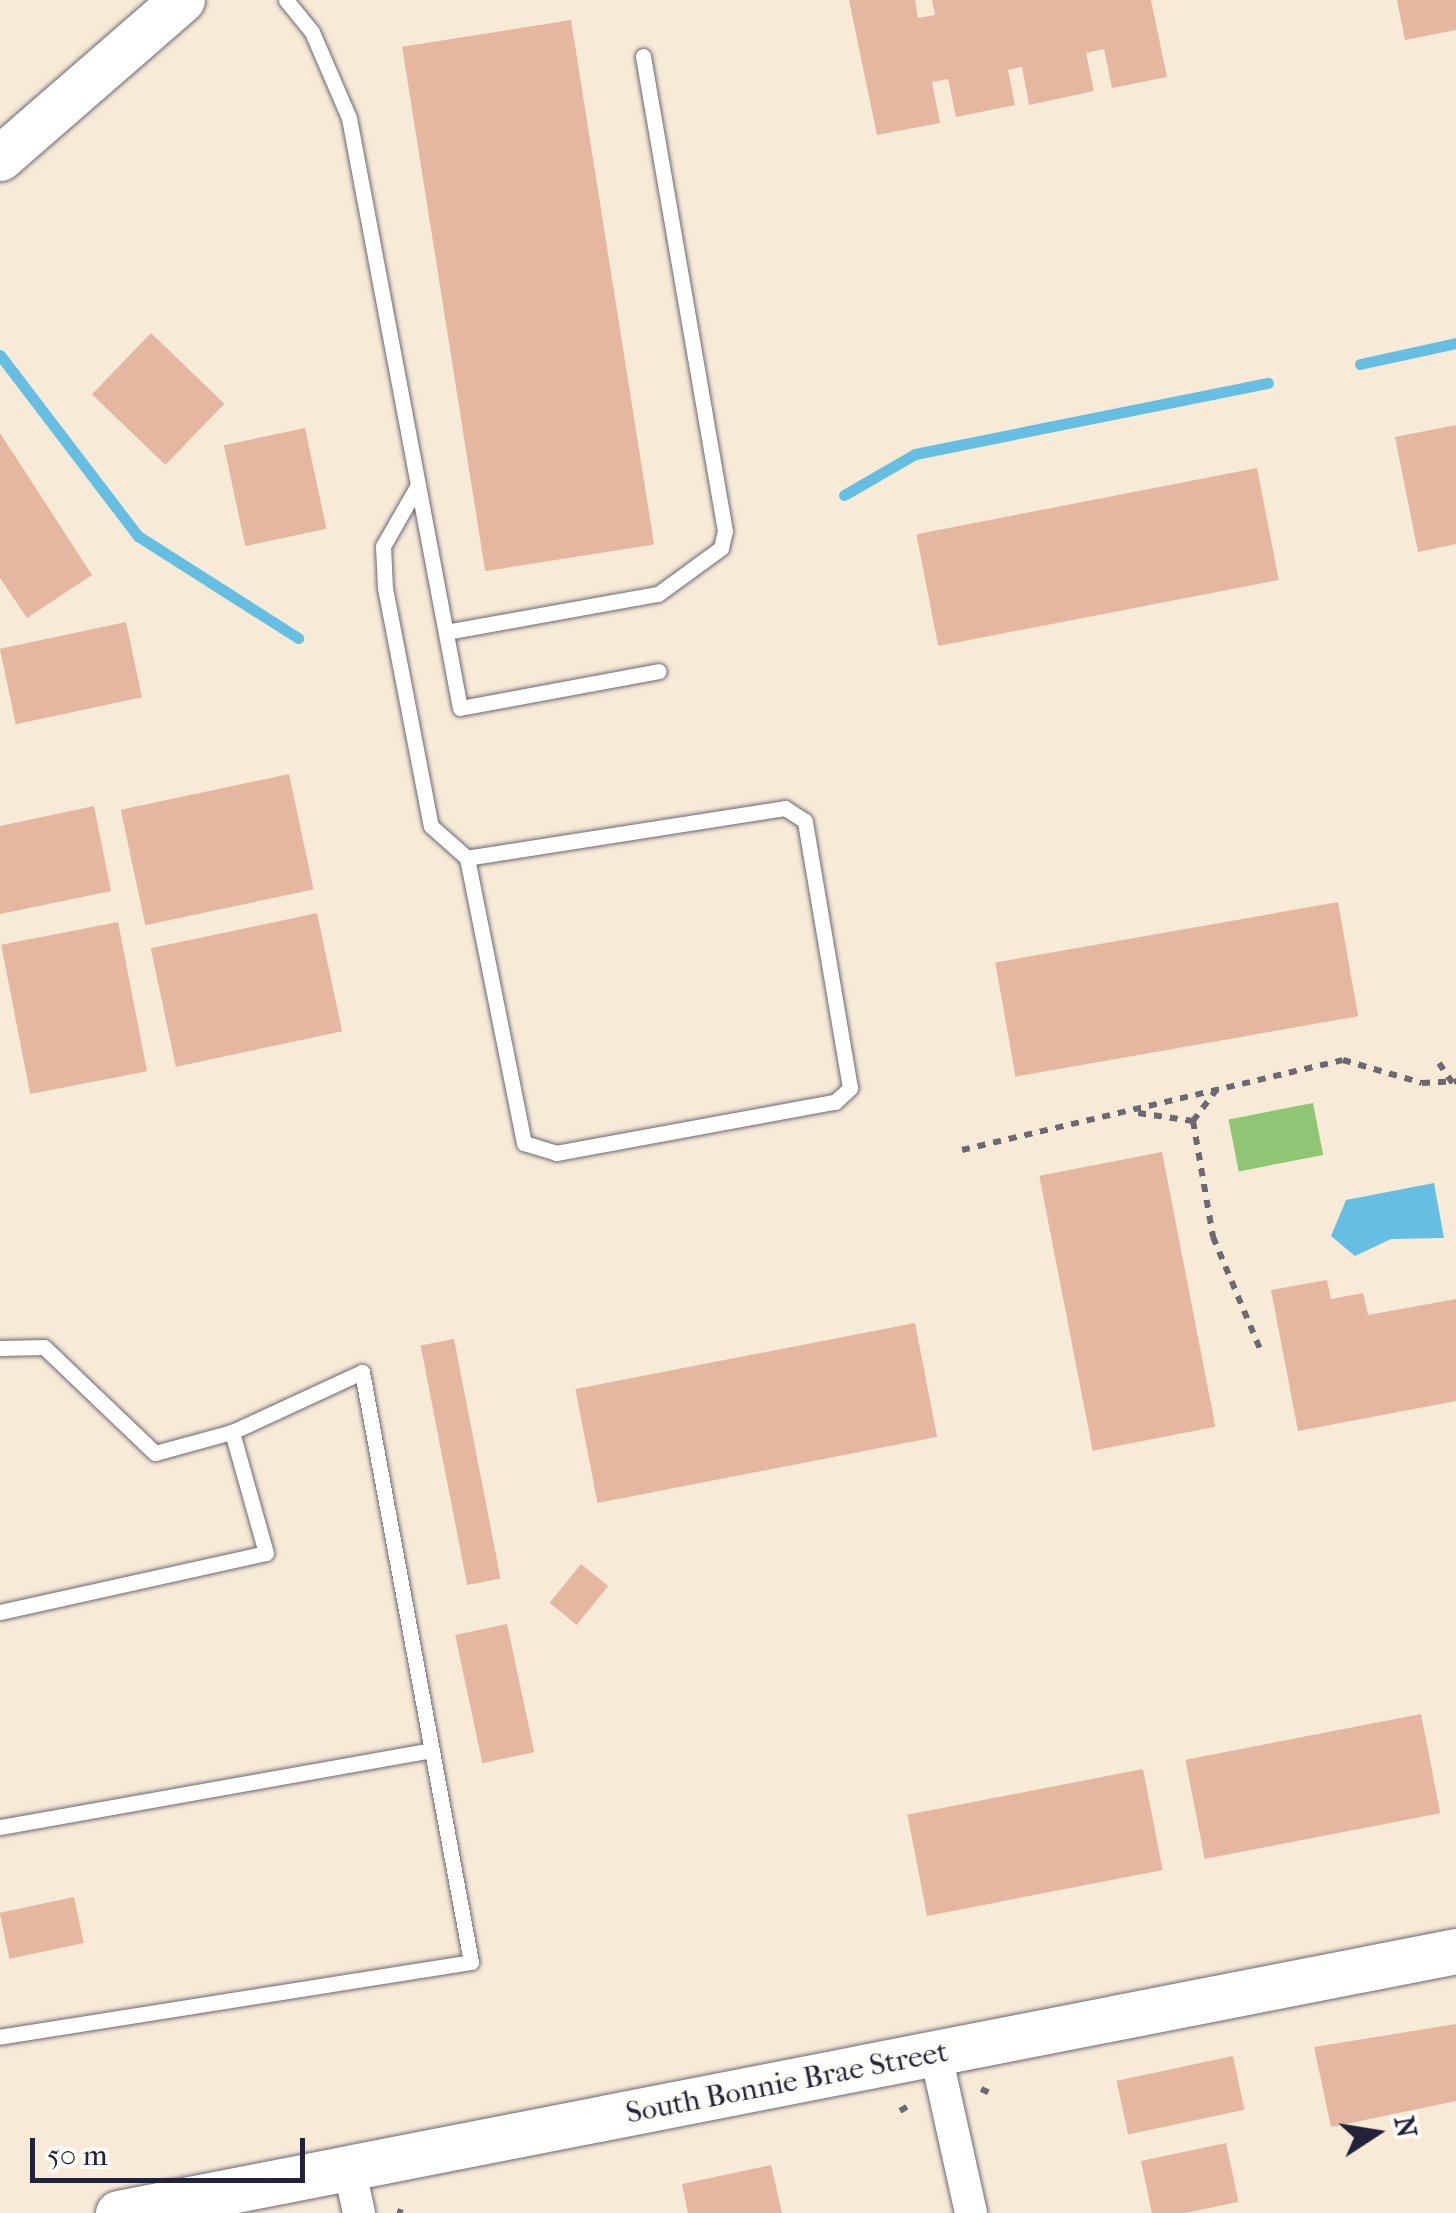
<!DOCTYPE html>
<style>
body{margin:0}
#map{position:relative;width:1456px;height:2213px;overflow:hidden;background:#f7ebd8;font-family:"IM FELL French Canon",serif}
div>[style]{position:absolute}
.green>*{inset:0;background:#90c576;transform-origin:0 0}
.water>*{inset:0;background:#66bfe3}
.stream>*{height:11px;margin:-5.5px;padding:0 5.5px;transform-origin:5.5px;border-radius:5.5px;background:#66bfe3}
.building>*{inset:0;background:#e5b7a1;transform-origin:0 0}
.path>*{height:6px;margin-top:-3px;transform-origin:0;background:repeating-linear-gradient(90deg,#6d6872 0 8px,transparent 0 16px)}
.roads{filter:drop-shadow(0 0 2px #6d6872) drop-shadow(0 0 2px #6d6872)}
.lane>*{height:15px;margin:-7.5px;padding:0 7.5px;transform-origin:7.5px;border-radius:7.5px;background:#fff}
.street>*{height:32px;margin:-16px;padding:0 16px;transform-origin:16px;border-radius:16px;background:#fff}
.secondary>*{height:45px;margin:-22.5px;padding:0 22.5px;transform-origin:22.5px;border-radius:22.5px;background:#fff}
span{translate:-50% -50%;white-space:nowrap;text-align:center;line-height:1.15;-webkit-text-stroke:9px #fdfcf7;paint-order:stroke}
.street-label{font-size:30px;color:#22223b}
.north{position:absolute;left:1326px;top:2083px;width:100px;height:100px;-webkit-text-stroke:8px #fdfcf7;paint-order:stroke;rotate:78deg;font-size:28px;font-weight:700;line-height:40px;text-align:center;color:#22223b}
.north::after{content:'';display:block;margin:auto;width:35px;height:45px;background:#22223b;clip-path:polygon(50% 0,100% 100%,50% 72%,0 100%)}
.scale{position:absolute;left:30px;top:2138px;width:275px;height:45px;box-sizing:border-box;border:5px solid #22223b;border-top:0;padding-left:12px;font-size:30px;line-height:35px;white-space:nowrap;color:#22223b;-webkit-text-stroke:8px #fdfcf7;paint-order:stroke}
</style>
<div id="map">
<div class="green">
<i style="left:1313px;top:1103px;width:53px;height:86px;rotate:79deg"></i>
</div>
<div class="water">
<i style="clip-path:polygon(1434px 1183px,1444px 1238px,1391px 1239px,1355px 1256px,1331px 1236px,1346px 1200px)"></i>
</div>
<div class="stream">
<i style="left:0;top:355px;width:228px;rotate:52.7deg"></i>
<i style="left:138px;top:536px;width:190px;rotate:32.5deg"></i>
<i style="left:1360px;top:364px;width:98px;rotate:-12.3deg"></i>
<i style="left:844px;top:495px;width:82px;rotate:-30deg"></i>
<i style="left:915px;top:454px;width:360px;rotate:-11.4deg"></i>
</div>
<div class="building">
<i style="clip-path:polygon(849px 0,915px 0,918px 18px,935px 15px,932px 0,1151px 0,1167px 77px,1112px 88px,1104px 49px,1086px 53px,1094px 91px,1029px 105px,1022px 67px,1008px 70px,1015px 105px,956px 117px,948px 79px,932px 82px,940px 123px,877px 135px)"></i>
<i style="clip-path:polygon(1397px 0,1456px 0,1456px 30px,1405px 40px)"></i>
<i style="left:571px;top:20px;width:531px;height:171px;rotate:81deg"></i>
<i style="left:151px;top:333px;width:102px;height:85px;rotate:44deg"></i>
<i style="clip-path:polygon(1456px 425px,1456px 544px,1418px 552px,1395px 437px)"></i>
<i style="left:305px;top:428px;width:103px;height:83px;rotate:78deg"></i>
<i style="clip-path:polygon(0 433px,92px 575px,27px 618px,0 578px)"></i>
<i style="left:1257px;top:468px;width:114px;height:347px;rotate:79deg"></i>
<i style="left:126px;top:622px;width:77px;height:129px;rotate:78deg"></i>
<i style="left:289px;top:774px;width:118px;height:172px;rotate:78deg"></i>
<i style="clip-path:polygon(94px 806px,111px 891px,0 914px,0 826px)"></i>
<i style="left:1338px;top:902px;width:116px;height:348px;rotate:80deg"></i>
<i style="left:317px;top:913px;width:121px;height:170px;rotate:78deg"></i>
<i style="left:118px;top:922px;width:152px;height:119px;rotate:79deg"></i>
<i style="left:1162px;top:1152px;width:280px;height:125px;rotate:79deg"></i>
<i style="clip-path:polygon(1327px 1280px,1331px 1299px,1363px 1293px,1368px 1315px,1456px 1299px,1456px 1401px,1298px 1431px,1271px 1290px)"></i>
<i style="left:915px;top:1323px;width:116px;height:346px;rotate:79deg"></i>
<i style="left:454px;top:1339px;width:244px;height:34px;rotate:79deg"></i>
<i style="left:581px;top:1564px;width:35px;height:50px;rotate:39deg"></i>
<i style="left:507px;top:1624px;width:131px;height:53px;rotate:78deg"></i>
<i style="left:1421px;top:1714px;width:101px;height:240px;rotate:79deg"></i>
<i style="left:1143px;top:1769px;width:103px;height:240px;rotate:79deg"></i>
<i style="left:74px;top:1897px;width:47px;height:76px;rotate:78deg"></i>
<i style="clip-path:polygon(1456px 2024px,1456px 2101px,1331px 2127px,1314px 2047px)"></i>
<i style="left:1233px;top:2056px;width:55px;height:119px;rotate:78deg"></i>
<i style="left:1226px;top:2143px;width:60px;height:87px;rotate:78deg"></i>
<i style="clip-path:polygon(771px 2165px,782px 2213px,688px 2213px,682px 2184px)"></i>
</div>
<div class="path">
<i style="left:1439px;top:1063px;width:30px;rotate:56deg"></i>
<i style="left:1217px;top:1089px;width:40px;rotate:127deg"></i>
<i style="left:1193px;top:1121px;width:118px;rotate:80.2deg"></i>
<i style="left:1213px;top:1237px;width:121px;rotate:67.2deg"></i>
<i style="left:1138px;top:1113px;width:56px;rotate:8.3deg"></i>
<i style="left:962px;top:1150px;width:391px;rotate:-13.3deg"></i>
<i style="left:1343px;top:1060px;width:82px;rotate:16.2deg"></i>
<i style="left:1422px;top:1083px;width:34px;rotate:-3deg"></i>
<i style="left:981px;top:2089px;width:12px;rotate:24deg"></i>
<i style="left:900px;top:2111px;width:13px;rotate:-32deg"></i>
<i style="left:397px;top:2211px;width:6px;rotate:18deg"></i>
</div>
<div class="roads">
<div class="lane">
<i style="left:286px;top:0;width:41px;rotate:50.9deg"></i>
<i style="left:312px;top:32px;width:94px;rotate:66.7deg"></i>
<i style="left:349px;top:118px;width:600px;rotate:79.35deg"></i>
<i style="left:460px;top:708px;width:202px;rotate:-10.5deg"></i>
<i style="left:418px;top:485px;width:70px;rotate:119.8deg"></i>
<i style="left:383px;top:546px;width:42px;rotate:87.3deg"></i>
<i style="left:385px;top:588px;width:242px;rotate:79.1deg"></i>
<i style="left:431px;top:826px;width:48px;rotate:41.6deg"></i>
<i style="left:467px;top:858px;width:291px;rotate:78.7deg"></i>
<i style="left:524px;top:1143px;width:34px;rotate:17deg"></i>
<i style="left:556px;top:1153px;width:284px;rotate:-10.4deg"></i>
<i style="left:835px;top:1102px;width:21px;rotate:-43deg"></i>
<i style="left:850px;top:1088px;width:271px;rotate:-99.6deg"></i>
<i style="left:805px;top:821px;width:24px;rotate:-147deg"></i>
<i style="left:785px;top:808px;width:322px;rotate:171.1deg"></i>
<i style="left:446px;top:632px;width:215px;rotate:-10.2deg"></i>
<i style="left:658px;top:594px;width:78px;rotate:-36.1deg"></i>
<i style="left:721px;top:548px;width:17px;rotate:-77deg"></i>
<i style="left:725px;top:531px;width:482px;rotate:-99.8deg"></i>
<i style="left:0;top:1348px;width:44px;rotate:-1.3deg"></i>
<i style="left:44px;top:1347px;width:153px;rotate:43.7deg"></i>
<i style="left:155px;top:1453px;width:80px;rotate:-15.3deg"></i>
<i style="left:232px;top:1432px;width:143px;rotate:-24.8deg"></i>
<i style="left:362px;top:1372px;width:600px;rotate:79.53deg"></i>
<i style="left:471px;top:1962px;width:477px;rotate:171deg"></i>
<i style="left:0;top:1612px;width:272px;rotate:-12.5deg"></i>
<i style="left:266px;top:1553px;width:126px;rotate:-105.7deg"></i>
<i style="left:0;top:1827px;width:435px;rotate:-10.1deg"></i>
</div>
<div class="street">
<i style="left:936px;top:2055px;width:162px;rotate:77.5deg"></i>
<i style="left:349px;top:2167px;width:47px;rotate:77.7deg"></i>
</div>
<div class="secondary">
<i style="left:0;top:158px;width:241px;rotate:-41deg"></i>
<i style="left:118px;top:2213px;width:1363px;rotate:-11.08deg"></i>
</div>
</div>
<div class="street-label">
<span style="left:787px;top:2083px;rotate:-11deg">South Bonnie Brae Street</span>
</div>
<div class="north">N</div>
<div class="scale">50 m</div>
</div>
